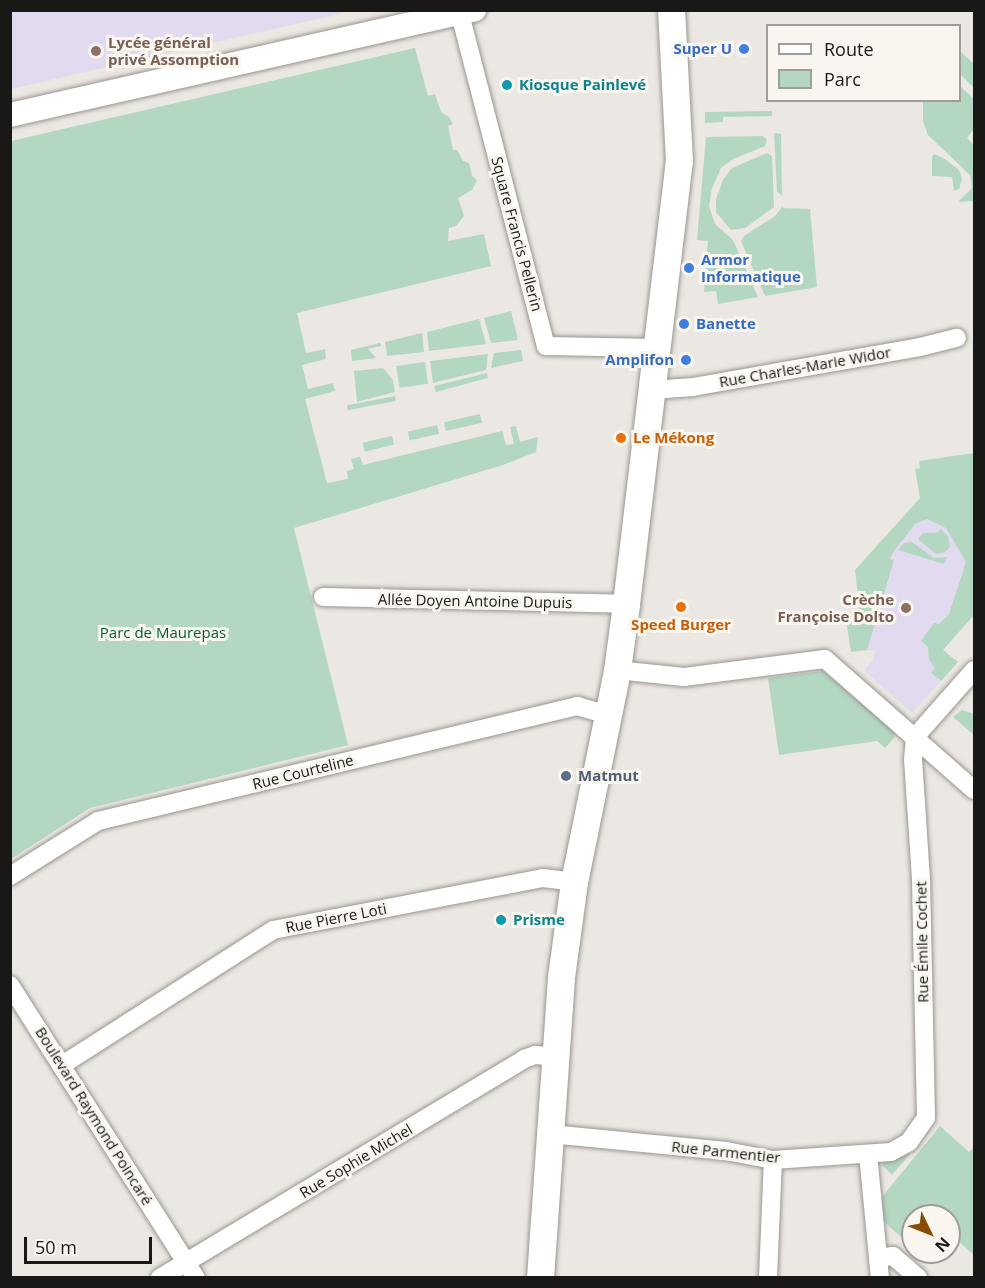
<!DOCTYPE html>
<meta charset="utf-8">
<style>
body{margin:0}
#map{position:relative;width:985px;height:1288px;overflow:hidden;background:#ebe7e2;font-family:"Open Sans",sans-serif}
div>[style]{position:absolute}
.education>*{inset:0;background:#e2daef}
.green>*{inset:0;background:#b4d7c1;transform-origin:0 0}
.roads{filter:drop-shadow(0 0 2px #999590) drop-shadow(0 0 2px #999590)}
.street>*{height:18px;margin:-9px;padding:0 9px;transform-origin:9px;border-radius:9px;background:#fff}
.secondary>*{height:24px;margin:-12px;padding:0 12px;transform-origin:12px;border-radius:12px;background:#fff}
.primary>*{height:27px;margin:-13.5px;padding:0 13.5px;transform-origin:13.5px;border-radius:13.5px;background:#fff}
.dots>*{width:16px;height:16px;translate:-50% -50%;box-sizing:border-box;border:3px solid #f9f5ef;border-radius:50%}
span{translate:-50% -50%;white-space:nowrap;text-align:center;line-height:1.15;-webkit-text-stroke:6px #f9f5ef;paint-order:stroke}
.education-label{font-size:15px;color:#785e54;font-weight:700}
.left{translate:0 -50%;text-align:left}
.right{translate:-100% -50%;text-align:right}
.shop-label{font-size:15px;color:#366cbe;font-weight:700}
.culture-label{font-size:15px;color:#0d838f;font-weight:700}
.street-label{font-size:15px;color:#1a1816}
.food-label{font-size:15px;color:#c56008;font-weight:700}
.park-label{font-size:15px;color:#015f39}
.service-label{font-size:15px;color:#4e5e75;font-weight:700}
.frame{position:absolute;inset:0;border:12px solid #1a1816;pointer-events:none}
.legend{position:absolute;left:766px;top:24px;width:195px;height:78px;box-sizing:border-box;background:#f9f5ef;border:2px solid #a09d98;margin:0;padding:8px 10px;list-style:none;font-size:18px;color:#1a1816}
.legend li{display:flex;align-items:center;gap:12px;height:30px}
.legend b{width:30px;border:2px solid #a09d98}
.north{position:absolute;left:901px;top:1204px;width:60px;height:60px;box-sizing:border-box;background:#f9f5ef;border:2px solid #a09d98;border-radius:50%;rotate:133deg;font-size:16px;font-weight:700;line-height:24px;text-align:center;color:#1a1816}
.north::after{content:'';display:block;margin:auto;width:21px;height:27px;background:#884c07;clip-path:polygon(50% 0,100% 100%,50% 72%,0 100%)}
.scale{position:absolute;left:24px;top:1237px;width:128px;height:27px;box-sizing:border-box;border:3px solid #1a1816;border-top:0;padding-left:8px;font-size:18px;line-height:21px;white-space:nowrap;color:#1a1816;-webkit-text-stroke:4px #f9f5ef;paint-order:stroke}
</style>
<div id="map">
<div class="education">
<i style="clip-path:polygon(342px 10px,343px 13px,331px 16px,11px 89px,11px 11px)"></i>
<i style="clip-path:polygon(924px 506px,965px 541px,974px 559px,957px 604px,939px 624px,928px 647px,936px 668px,931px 673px,941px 681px,912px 713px,864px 670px,874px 659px,874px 650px,851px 652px,847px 626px,860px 613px,856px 581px)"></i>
</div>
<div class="green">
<i style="clip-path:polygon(415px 48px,428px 96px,435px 94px,441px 112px,449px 117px,453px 124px,448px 126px,453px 150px,457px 150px,463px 161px,469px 163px,472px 176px,477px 180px,472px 190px,458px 198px,464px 216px,456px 226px,449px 228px,448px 241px,484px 234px,491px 266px,297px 313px,306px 353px,325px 349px,326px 359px,302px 365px,308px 389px,333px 383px,335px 391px,305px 399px,327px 483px,348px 479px,347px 471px,354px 469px,351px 459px,360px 457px,363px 465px,502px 431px,506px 445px,514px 444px,510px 427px,516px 426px,520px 442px,538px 437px,536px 452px,503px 465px,294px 528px,348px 745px,90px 808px,11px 859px,11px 141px)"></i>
<i style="clip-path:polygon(960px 51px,974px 64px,974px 88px,960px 74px)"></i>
<i style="clip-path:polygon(960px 86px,974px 99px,974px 129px,967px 138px,974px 145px,974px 201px,958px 202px,972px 188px,970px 175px,928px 135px,923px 121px,923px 101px,960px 100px)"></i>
<i style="clip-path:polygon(772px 111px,772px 116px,723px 117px,723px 122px,705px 123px,705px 112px)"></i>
<i style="clip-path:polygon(774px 133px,781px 134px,782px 196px,777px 191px)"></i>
<i style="clip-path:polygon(762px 136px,767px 139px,765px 146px,733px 159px,721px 168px,712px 188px,709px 206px,715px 224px,733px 240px,758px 297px,718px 304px,716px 291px,704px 292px,708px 241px,697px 240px,706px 137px)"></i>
<i style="clip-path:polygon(767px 153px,772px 156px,774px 207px,745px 228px,731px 230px,716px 212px,716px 199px,723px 180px,732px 168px)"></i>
<i style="clip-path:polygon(934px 154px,945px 159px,959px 170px,962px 179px,959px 189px,954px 191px,952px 177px,932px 176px,932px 157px)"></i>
<i style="clip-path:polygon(783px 206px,783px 208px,810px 209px,817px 287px,765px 296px,741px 241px,744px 236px,775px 216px)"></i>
<i style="clip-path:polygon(511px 311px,518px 340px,491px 343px,484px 318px)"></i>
<i style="clip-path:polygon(479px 319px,486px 344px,429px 351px,427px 332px)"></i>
<i style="clip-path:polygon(422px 333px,424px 352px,387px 356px,385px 342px)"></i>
<i style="clip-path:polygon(380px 343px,381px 346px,368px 349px,376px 358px,352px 361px,351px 350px)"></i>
<i style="clip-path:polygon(521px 350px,523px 361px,491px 368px,494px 353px)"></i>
<i style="clip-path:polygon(488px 354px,486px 370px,433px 383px,430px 361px)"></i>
<i style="left:425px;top:362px;width:22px;height:29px;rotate:82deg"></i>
<i style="clip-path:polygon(383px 368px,393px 380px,395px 392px,357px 402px,354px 371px)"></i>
<i style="clip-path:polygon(487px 373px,488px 378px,436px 392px,434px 386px)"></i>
<i style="left:395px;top:396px;width:5px;height:49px;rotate:79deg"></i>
<i style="left:480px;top:414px;width:9px;height:37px;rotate:77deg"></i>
<i style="left:437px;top:425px;width:9px;height:30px;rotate:77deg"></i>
<i style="left:392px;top:436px;width:9px;height:30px;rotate:77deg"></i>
<i style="clip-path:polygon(974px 453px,974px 615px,943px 650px,958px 662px,941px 681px,931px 673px,935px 668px,929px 659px,928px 647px,921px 641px,934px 623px,939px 624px,949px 614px,966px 562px,946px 528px,927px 519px,915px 524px,894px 551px,890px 559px,894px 560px,867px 650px,851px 652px,847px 626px,860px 613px,855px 570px,920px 498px,915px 469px,920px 468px,919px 461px)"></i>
<i style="clip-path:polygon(941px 529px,948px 536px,950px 547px,945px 552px,936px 554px,918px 539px,923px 533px,935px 533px)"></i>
<i style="clip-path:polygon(912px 542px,934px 558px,947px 557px,944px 564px,898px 550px,904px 543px)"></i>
<i style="clip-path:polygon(823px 671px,894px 730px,894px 738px,885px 748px,877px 741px,779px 755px,768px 678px)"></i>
<i style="clip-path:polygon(962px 710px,974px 714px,974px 735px,953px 717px)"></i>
<i style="clip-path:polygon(940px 1126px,969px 1152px,974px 1147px,974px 1255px,949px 1233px,949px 1216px,913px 1216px,913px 1247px,884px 1222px,882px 1197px)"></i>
<i style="clip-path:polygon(907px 1151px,910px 1154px,892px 1175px,882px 1165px,888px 1157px)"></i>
</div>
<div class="roads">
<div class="street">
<i style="left:460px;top:14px;width:343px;rotate:75.5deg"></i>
<i style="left:546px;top:346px;width:112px;rotate:1deg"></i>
<i style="left:652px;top:390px;width:41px;rotate:-4.2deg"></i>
<i style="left:693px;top:387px;width:230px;rotate:-10deg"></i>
<i style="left:920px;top:347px;width:38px;rotate:-14deg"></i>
<i style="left:323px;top:597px;width:303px;rotate:1.3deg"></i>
<i style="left:617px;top:670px;width:67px;rotate:6deg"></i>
<i style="left:684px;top:677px;width:142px;rotate:-7.3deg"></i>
<i style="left:825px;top:659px;width:198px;rotate:41.3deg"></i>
<i style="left:915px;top:737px;width:89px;rotate:-48.6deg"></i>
<i style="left:10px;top:876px;width:104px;rotate:-32deg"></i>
<i style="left:98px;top:821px;width:493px;rotate:-13.5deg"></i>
<i style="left:577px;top:706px;width:32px;rotate:16deg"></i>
<i style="left:10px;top:985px;width:347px;rotate:57.6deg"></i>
<i style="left:62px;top:1065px;width:250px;rotate:-32.6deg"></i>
<i style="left:273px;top:930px;width:275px;rotate:-10.9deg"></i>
<i style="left:543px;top:878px;width:31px;rotate:7deg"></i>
<i style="left:550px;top:1134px;width:177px;rotate:5.5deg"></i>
<i style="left:726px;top:1151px;width:48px;rotate:10.8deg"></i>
<i style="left:773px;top:1160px;width:118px;rotate:-3.9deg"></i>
<i style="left:891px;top:1152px;width:21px;rotate:-29deg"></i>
<i style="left:909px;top:1142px;width:29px;rotate:-55deg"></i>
<i style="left:926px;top:1118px;width:239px;rotate:-91.2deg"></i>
<i style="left:921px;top:879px;width:119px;rotate:-93.8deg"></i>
<i style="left:913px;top:760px;width:23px;rotate:-85deg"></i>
<i style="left:868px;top:1154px;width:125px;rotate:84.5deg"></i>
<i style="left:878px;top:1258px;width:15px;rotate:-8deg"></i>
<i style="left:893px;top:1256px;width:33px;rotate:41deg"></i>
<i style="left:160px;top:1278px;width:425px;rotate:-31deg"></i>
<i style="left:524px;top:1059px;width:12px;rotate:-20deg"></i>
<i style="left:535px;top:1055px;width:21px;rotate:5deg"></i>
<i style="left:768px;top:1278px;width:118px;rotate:-87.6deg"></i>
</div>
<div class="secondary">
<i style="left:10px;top:115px;width:476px;rotate:-12.8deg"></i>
</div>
<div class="primary">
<i style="left:540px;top:1278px;width:302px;rotate:-86deg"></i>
<i style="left:561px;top:977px;width:96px;rotate:-82.2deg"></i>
<i style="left:574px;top:882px;width:216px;rotate:-78.5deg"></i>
<i style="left:617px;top:670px;width:67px;rotate:-82.2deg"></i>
<i style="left:626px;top:604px;width:446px;rotate:-83.2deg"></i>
<i style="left:679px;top:161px;width:151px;rotate:-93deg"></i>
</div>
</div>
<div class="dots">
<i style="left:744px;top:49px;background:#3f7fe0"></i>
<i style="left:96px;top:51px;background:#8d6e63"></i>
<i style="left:507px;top:85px;background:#0f9aa8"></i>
<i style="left:689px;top:268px;background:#3f7fe0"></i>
<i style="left:684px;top:324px;background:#3f7fe0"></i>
<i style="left:686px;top:360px;background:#3f7fe0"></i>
<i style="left:621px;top:438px;background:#e8710a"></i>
<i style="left:681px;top:607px;background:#e8710a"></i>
<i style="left:906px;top:608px;background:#8d6e63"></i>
<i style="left:566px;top:776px;background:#5c6f8a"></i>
<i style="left:501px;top:920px;background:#0f9aa8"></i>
</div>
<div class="education-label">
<span class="left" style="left:108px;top:51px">Lycée général<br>privé Assomption</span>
<span class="right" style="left:894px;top:608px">Crèche<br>Françoise Dolto</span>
</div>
<div class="shop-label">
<span class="right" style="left:732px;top:49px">Super U</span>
<span class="left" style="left:701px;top:268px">Armor<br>Informatique</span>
<span class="left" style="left:696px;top:324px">Banette</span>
<span class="right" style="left:674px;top:360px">Amplifon</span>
</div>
<div class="culture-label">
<span class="left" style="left:519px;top:85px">Kiosque Painlevé</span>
<span class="left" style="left:513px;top:920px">Prisme</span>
</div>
<div class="street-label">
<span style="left:517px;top:234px;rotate:75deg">Square Francis Pellerin</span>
<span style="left:805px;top:367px;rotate:-10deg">Rue Charles-Marie Widor</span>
<span style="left:475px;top:601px;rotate:1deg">Allée Doyen Antoine Dupuis</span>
<span style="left:303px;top:772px;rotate:-14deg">Rue Courteline</span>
<span style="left:336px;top:918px;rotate:-11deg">Rue Pierre Loti</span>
<span style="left:922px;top:942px;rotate:-91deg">Rue Émile Cochet</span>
<span style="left:94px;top:1116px;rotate:58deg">Boulevard Raymond Poincaré</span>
<span style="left:726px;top:1152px;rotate:6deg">Rue Parmentier</span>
<span style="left:356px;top:1161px;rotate:-31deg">Rue Sophie Michel</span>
</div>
<div class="food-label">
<span class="left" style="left:633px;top:438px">Le Mékong</span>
<span style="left:681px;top:625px">Speed Burger</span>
</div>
<div class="park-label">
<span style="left:163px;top:633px">Parc de Maurepas</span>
</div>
<div class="service-label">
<span class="left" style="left:578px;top:776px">Matmut</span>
</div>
<div class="frame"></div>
<ul class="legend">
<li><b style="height:8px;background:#fff"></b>Route</li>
<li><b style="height:16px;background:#b4d7c1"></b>Parc</li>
</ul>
<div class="north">N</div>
<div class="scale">50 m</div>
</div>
